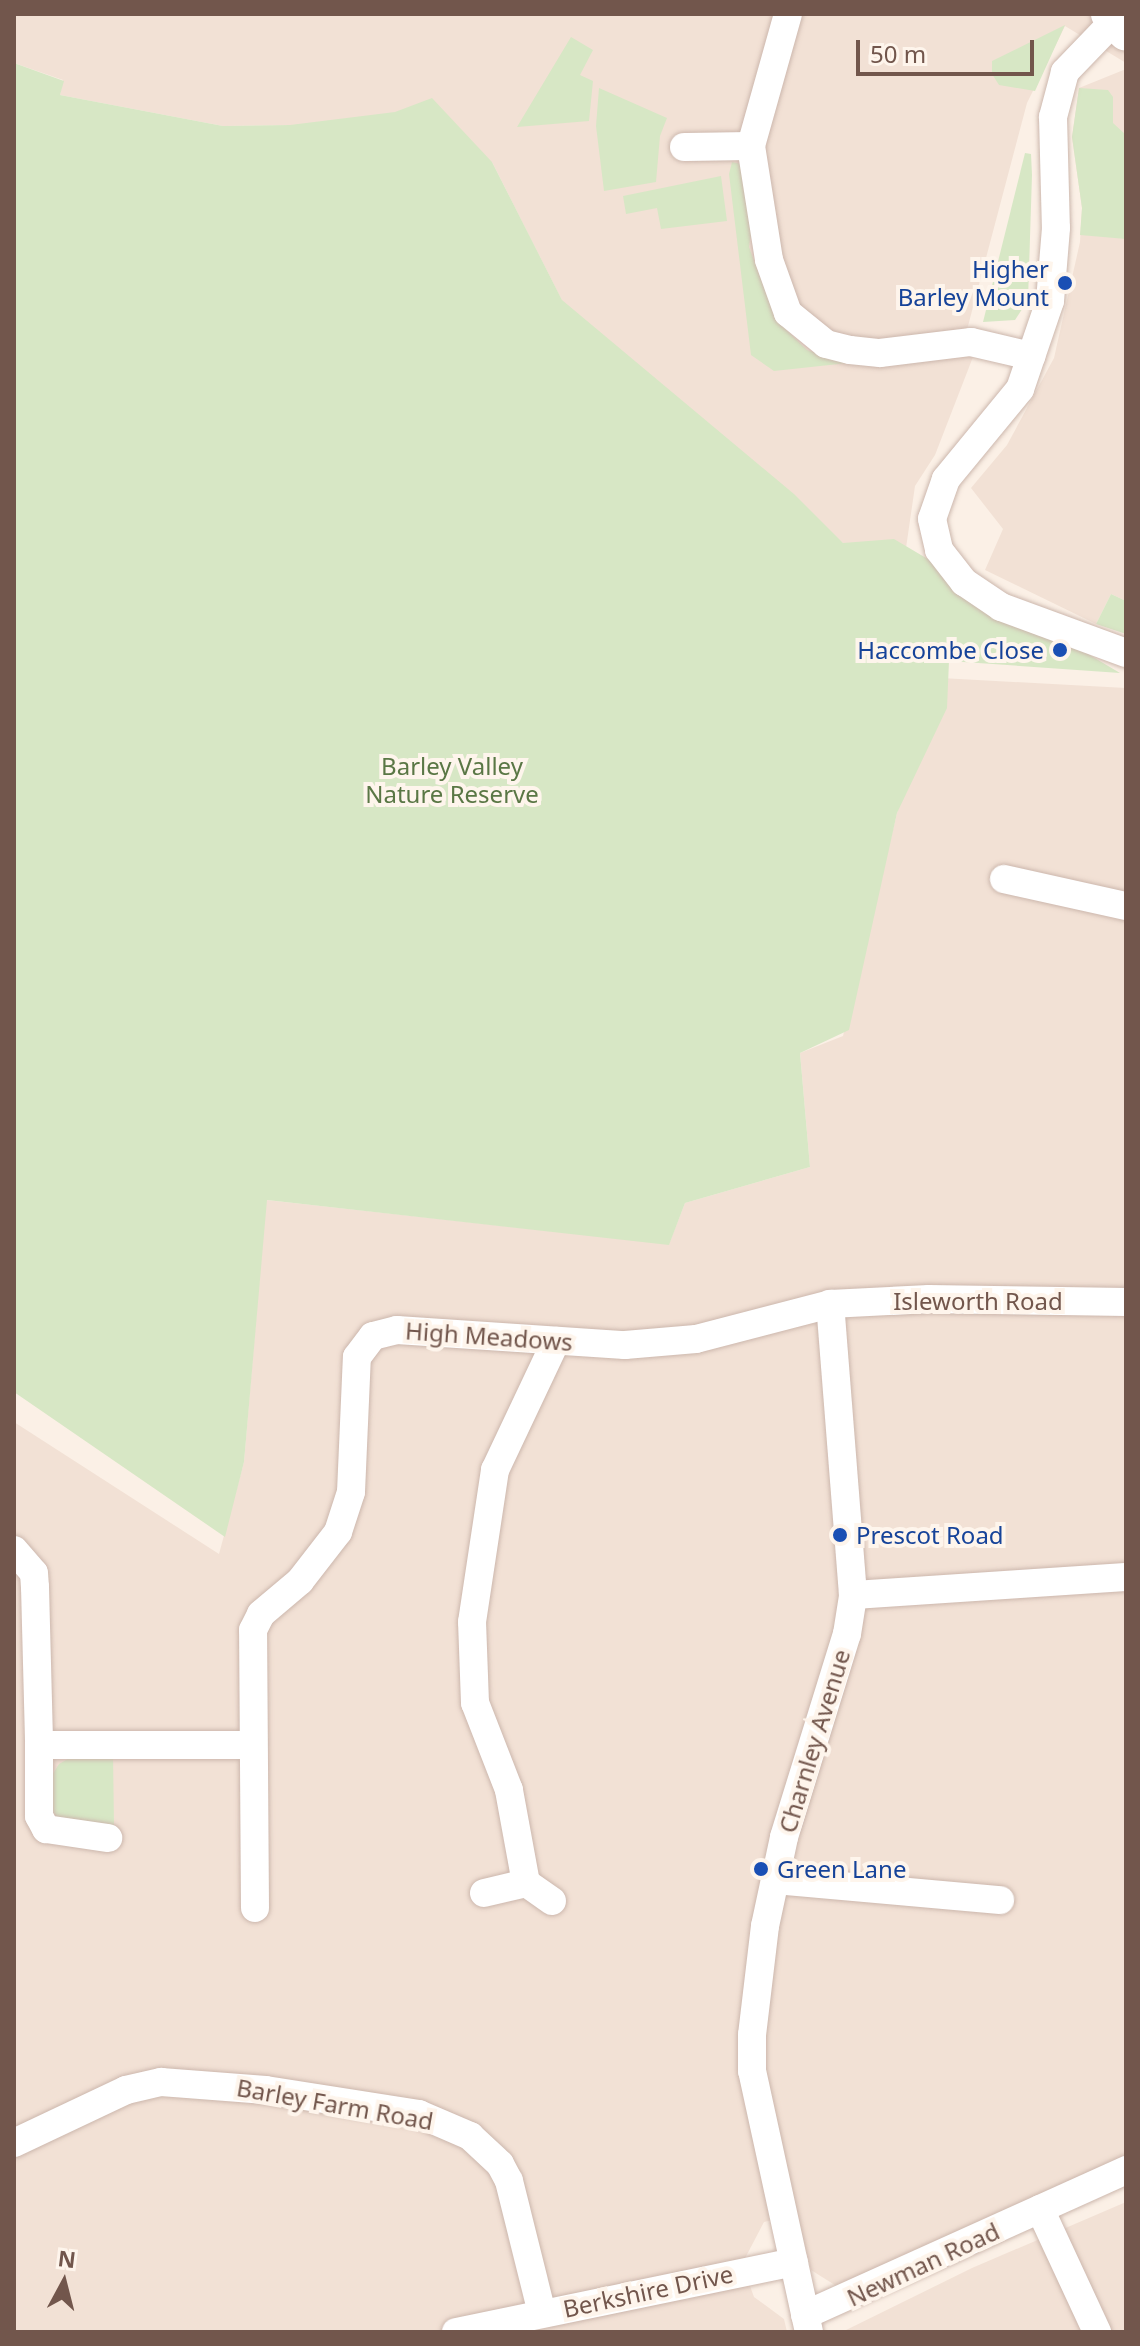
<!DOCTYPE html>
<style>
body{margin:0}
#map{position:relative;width:1140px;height:2346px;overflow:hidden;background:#fbf0e6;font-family:"Noto Sans",sans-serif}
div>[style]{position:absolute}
.residential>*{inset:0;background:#f2e1d5}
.green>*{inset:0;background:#d7e7c5}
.roads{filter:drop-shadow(0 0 2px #ccb7ad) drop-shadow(0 0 2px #ccb7ad)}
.minor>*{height:28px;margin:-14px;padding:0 14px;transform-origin:14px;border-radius:14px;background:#fff}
.tertiary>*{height:36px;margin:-18px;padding:0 18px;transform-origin:18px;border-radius:18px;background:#fff}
.dots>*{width:22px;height:22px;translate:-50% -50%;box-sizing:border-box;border:4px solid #fef5ec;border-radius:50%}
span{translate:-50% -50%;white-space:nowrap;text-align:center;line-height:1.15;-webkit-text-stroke:8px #fef5ec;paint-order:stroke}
.transit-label{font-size:24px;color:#164399}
.right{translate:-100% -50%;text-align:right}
.left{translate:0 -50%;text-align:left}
.park-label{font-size:24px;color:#5a7745}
.street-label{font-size:24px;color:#72564c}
.frame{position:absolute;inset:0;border:16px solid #72564c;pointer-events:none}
.north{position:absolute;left:24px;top:2242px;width:80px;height:80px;-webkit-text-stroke:6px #fef5ec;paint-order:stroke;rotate:7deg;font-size:22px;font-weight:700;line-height:32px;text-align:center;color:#72564c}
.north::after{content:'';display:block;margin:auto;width:28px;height:36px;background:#72564c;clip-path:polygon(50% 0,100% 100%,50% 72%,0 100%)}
.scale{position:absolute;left:856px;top:40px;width:178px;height:36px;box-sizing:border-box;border:4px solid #72564c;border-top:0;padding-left:10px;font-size:24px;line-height:28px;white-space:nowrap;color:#72564c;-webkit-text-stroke:6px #fef5ec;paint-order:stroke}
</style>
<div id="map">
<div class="residential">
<i style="clip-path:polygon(14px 14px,1126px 14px,1126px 63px,1065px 26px,1027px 103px,968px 326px,962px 355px,973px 357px,935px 455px,915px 486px,906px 548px,843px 543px,668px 420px,580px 336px,492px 162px,290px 125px,223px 126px,60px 95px,63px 80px,14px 63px)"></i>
<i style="clip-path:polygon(1126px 69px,1126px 601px,1111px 594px,1096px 624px,985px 570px,1003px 529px,971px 488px,1007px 445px,1054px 358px,1080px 242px,1082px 208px,1072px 137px,1079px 88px)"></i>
<i style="clip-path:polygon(941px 678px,1126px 688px,1126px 2156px,838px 2287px,811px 2270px,797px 2214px,764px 2222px,742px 2264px,754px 2297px,784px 2319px,787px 2332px,14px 2332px,14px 1422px,219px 1554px,244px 1462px,266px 1200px,669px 1244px,685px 1203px,810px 1167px,800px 1053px,843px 1036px,897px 813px)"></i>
<i style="clip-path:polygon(1126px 2202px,1126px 2332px,842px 2332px,972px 2268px)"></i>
</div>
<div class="green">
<i style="clip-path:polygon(1065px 25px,1035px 91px,999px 85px,992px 74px,992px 61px)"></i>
<i style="clip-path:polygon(571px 37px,593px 50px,580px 75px,593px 81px,589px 121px,517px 127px)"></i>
<i style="clip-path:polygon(14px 63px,64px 81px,60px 95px,223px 126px,290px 125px,395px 112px,432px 98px,492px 162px,562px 300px,794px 494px,843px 543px,894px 539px,1120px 673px,949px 661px,947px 708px,897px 813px,849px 1030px,800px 1053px,810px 1167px,685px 1203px,669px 1245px,267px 1200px,244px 1462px,225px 1537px,14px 1392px)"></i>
<i style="clip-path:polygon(599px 88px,667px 118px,660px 136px,656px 182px,604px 191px,596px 126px)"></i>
<i style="clip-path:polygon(1079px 88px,1108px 90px,1113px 97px,1113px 123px,1126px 135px,1126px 239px,1080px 235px,1082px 208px,1072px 137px)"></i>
<i style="clip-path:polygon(1025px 153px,1031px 154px,1032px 175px,1028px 300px,1015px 320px,983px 322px)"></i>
<i style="clip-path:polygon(732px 162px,742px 164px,754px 213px,749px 247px,776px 320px,807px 350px,848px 363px,774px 371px,751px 355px,729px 174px)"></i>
<i style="clip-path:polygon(721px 176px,727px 221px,661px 229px,657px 208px,626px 214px,623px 196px)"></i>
<i style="clip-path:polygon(1111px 594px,1126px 601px,1126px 634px,1096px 624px)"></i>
<i style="clip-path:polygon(76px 1754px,113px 1754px,114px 1826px,56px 1817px,46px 1794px,51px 1777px,59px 1764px)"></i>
</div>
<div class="roads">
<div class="minor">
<i style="left:788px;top:14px;width:137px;rotate:105.7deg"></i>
<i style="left:751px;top:146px;width:115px;rotate:81deg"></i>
<i style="left:769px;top:260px;width:56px;rotate:70.3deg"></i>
<i style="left:788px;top:313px;width:49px;rotate:39.2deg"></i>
<i style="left:826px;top:344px;width:25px;rotate:14deg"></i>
<i style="left:850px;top:350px;width:30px;rotate:6deg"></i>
<i style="left:880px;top:353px;width:92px;rotate:-6.9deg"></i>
<i style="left:971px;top:342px;width:62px;rotate:13.1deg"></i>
<i style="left:1114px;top:21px;width:71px;rotate:133.9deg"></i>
<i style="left:1065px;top:72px;width:47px;rotate:104.9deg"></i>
<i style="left:1053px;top:117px;width:111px;rotate:88.5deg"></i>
<i style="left:1056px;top:228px;width:73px;rotate:94.7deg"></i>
<i style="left:1050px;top:301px;width:93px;rotate:108.8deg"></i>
<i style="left:1020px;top:389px;width:117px;rotate:129.4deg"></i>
<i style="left:946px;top:479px;width:42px;rotate:109.3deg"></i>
<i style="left:932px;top:519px;width:32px;rotate:77deg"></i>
<i style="left:939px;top:550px;width:41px;rotate:52deg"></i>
<i style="left:964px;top:582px;width:45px;rotate:34deg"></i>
<i style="left:1001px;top:607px;width:133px;rotate:20.2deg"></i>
<i style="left:684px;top:147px;width:67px;rotate:-0.9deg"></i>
<i style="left:1004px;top:879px;width:125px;rotate:12.5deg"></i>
<i style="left:14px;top:1550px;width:30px;rotate:49deg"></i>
<i style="left:34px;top:1573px;width:14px;rotate:86deg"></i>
<i style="left:35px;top:1587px;width:158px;rotate:88.5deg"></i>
<i style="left:39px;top:1745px;width:213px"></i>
<i style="left:853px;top:1595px;width:274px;rotate:-3.8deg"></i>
<i style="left:39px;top:1745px;width:71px;rotate:90deg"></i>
<i style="left:39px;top:1816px;width:15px;rotate:62deg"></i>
<i style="left:46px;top:1829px;width:63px;rotate:8.3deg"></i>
<i style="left:775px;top:1880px;width:226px;rotate:5.1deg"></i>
<i style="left:484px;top:1893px;width:43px;rotate:-13.4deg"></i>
<i style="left:552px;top:1901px;width:32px;rotate:-145deg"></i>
<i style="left:526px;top:1883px;width:95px;rotate:-100.4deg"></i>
<i style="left:509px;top:1790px;width:93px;rotate:-111.3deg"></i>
<i style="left:475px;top:1703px;width:81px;rotate:-92.1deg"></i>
<i style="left:472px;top:1622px;width:154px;rotate:-81.4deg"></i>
<i style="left:495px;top:1470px;width:143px;rotate:-64.7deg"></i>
<i style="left:255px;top:1908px;width:278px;rotate:-90.4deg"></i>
<i style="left:253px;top:1630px;width:18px;rotate:-63deg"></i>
<i style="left:261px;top:1614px;width:51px;rotate:-40.2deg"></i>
<i style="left:300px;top:1581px;width:62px;rotate:-52.2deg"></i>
<i style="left:338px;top:1532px;width:42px;rotate:-72deg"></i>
<i style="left:351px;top:1492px;width:135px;rotate:-87.5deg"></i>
<i style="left:357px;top:1357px;width:26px;rotate:-53deg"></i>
<i style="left:373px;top:1336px;width:25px;rotate:-14deg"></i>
<i style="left:397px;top:1330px;width:228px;rotate:3.8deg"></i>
<i style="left:625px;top:1345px;width:71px;rotate:-4.8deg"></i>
<i style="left:696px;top:1339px;width:138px;rotate:-14.6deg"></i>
<i style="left:830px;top:1304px;width:99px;rotate:-2.9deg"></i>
<i style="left:929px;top:1299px;width:197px;rotate:0.9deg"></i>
<i style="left:14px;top:2143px;width:124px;rotate:-25.3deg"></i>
<i style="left:126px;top:2090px;width:36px;rotate:-13deg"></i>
<i style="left:161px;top:2082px;width:105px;rotate:4.4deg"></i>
<i style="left:266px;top:2090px;width:155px;rotate:8.9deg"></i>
<i style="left:419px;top:2114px;width:56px;rotate:23.3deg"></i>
<i style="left:470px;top:2136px;width:41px;rotate:43deg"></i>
<i style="left:500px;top:2164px;width:19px;rotate:62deg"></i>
<i style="left:509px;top:2181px;width:136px;rotate:76deg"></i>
<i style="left:1040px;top:2209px;width:136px;rotate:65.1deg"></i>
<i style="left:805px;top:2315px;width:352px;rotate:-24.3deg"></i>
<i style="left:456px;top:2332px;width:345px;rotate:-11.7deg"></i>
<i style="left:809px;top:2332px;width:267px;rotate:-102.3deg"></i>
<i style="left:752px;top:2071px;width:36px;rotate:-90deg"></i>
<i style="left:752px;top:2035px;width:110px;rotate:-83.2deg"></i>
<i style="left:765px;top:1926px;width:91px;rotate:-77.9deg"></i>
<i style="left:784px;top:1837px;width:213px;rotate:-72.8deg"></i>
<i style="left:847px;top:1634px;width:39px;rotate:-81deg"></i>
<i style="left:853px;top:1595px;width:292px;rotate:-94.5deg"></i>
</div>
<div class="tertiary">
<i style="left:1109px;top:14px;width:25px;rotate:48deg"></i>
</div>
</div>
<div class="dots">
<i style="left:1065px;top:283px;background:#1a4fb4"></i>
<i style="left:1060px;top:650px;background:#1a4fb4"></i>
<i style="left:840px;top:1535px;background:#1a4fb4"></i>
<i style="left:761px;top:1869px;background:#1a4fb4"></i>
</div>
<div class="transit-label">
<span class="right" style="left:1049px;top:283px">Higher<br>Barley Mount</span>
<span class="right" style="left:1044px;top:650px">Haccombe Close</span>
<span class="left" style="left:856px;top:1535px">Prescot Road</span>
<span class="left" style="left:777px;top:1869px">Green Lane</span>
</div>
<div class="park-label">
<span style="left:452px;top:780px">Barley Valley<br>Nature Reserve</span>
</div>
<div class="street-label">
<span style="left:978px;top:1301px">Isleworth Road</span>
<span style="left:489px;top:1336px;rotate:4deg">High Meadows</span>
<span style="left:814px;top:1741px;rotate:-73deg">Charnley Avenue</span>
<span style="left:335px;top:2104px;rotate:10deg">Barley Farm Road</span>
<span style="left:923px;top:2264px;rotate:-25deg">Newman Road</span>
<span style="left:648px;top:2291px;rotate:-12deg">Berkshire Drive</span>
</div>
<div class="frame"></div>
<div class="north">N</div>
<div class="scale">50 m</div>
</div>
